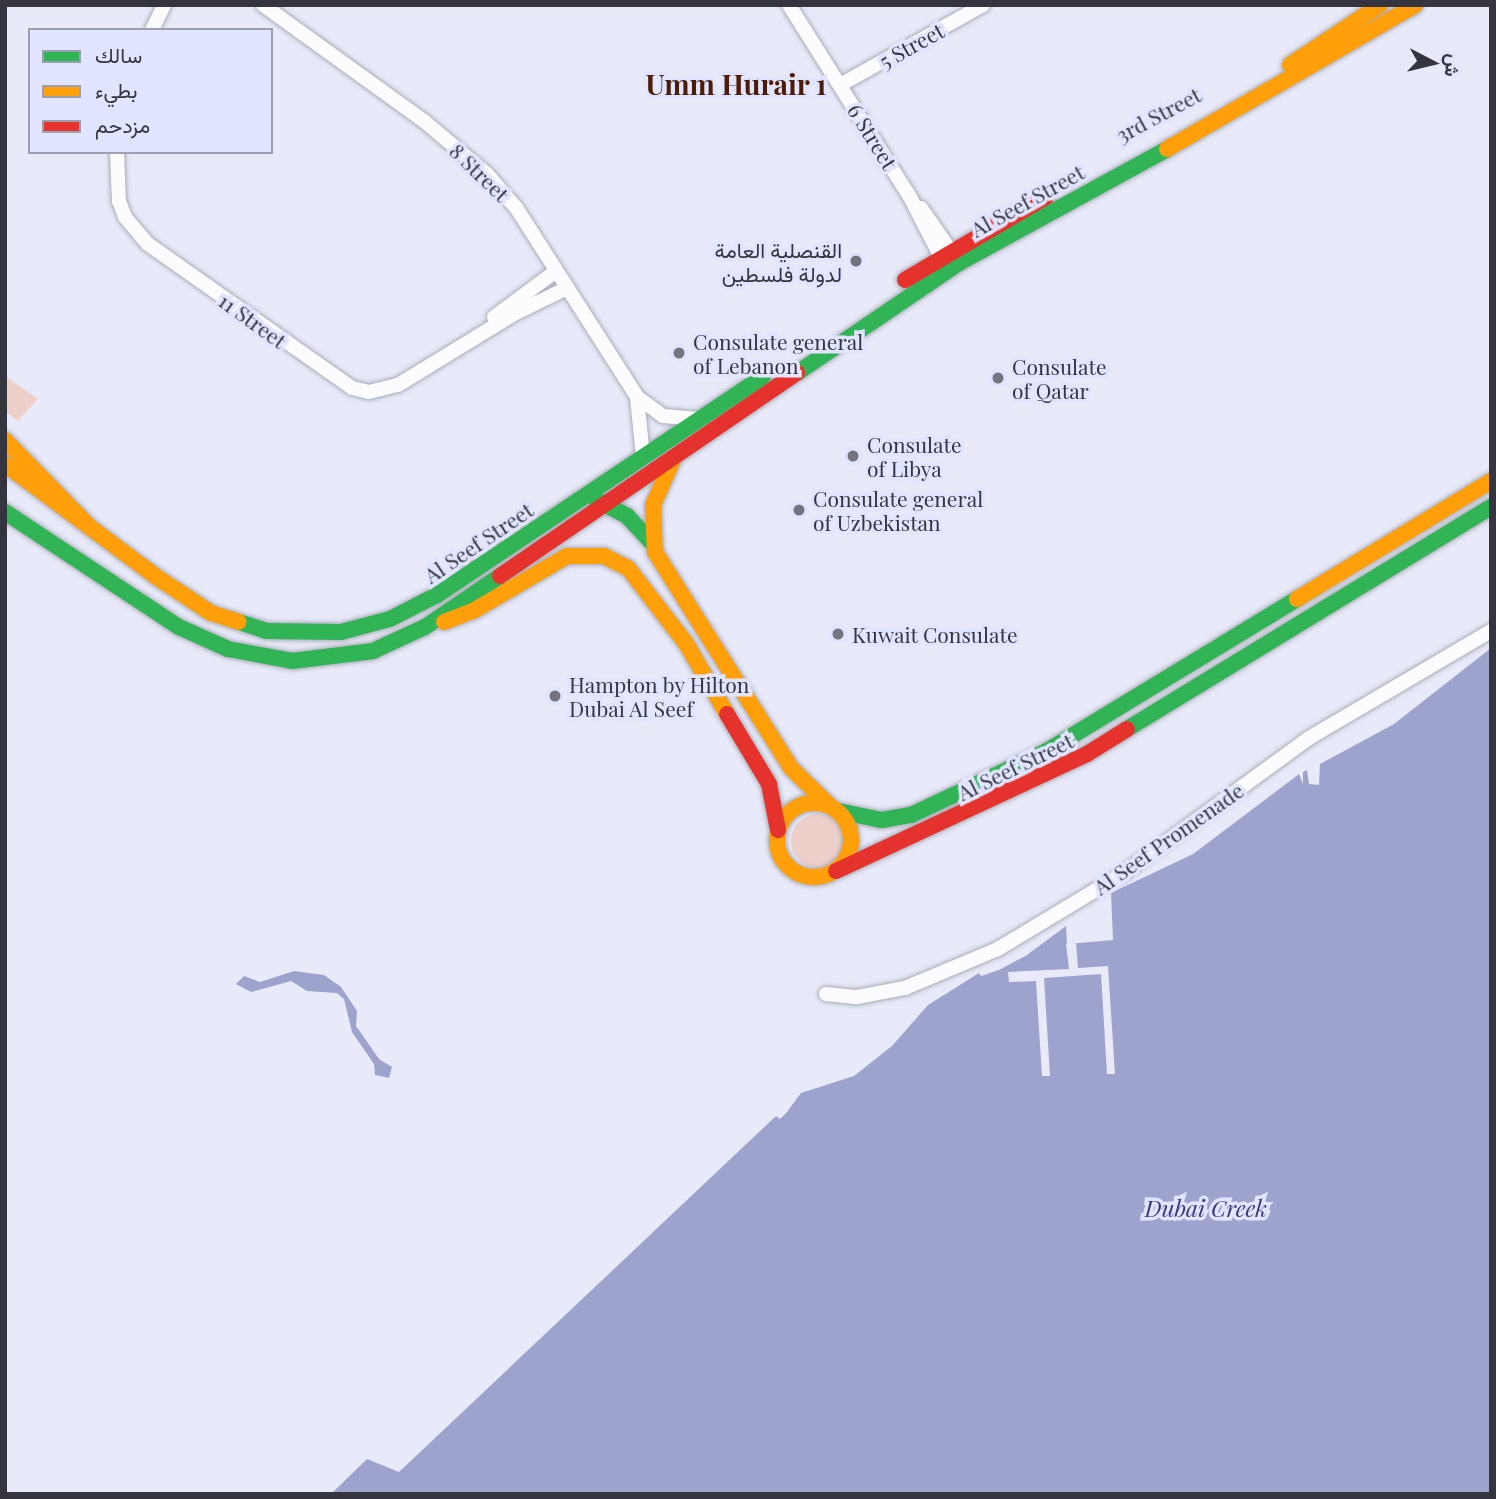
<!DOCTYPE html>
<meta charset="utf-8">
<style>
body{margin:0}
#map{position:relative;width:1496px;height:1499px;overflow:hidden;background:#e8eaf9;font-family:"Playfair Display",Vazirmatn,serif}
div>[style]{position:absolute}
.green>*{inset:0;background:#eed0cb}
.round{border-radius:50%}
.water>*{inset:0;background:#9ea3ce}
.pier>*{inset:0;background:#e8eaf9}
.roads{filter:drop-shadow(0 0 2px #acadb8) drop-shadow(0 0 2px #acadb8)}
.street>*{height:14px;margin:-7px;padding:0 7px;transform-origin:7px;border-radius:7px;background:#fcfcfe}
.fast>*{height:16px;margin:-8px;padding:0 8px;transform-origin:8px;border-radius:8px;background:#30b455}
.slow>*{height:16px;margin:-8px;padding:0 8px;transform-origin:8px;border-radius:8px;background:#ff9f0a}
.slow>.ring{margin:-8px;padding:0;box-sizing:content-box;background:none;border:16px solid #ff9f0a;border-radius:50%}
.jam>*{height:16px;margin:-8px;padding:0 8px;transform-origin:8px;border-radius:8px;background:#e5322d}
.dots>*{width:19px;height:19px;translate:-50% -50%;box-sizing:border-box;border:4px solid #e2e5ff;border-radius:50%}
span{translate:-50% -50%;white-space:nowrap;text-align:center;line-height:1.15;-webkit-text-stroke:7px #e2e5ff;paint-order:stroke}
.street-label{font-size:21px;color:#34353f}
.poi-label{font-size:21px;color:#34353f}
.right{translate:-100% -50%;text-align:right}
.left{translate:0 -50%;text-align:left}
.water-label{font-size:23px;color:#39397e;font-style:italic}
.district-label{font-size:28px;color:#4d1c08;font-weight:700}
.frame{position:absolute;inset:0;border:7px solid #34353f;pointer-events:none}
.legend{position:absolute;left:28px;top:28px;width:245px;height:126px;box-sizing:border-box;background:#e2e5ff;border:2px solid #9c9fb2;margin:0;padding:9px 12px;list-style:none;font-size:21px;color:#34353f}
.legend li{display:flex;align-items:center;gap:14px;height:35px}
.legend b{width:35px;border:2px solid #9c9fb2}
.north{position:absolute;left:1398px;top:28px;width:70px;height:70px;-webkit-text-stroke:5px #e2e5ff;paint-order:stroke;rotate:97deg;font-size:19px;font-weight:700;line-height:28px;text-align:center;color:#34353f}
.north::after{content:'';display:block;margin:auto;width:24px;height:32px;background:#34353f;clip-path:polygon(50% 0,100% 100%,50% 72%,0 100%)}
</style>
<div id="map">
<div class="green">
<i style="clip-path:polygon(5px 376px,38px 399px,18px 421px,5px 411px)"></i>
<i class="round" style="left:791px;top:814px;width:54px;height:54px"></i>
</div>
<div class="water">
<i style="clip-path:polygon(1491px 648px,1491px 1494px,331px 1494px,367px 1459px,399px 1472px,776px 1116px,780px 1119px,787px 1112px,801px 1093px,854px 1076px,892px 1046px,928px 1005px,979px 973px,981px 976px,999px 970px,1027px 955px,1066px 926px,1067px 944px,1113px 940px,1111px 893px,1193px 854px,1299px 774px,1303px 784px,1303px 772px,1307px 770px,1309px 784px,1319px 785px,1320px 764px,1394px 724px)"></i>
<i style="clip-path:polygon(294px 971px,324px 975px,341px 987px,357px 1011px,356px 1026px,379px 1059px,392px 1067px,389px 1078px,375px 1075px,374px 1064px,352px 1032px,344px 999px,337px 993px,307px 991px,291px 981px,251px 992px,236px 984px,244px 976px,260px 982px)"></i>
</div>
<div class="pier">
<i style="clip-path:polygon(1076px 943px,1078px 968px,1108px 966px,1115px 1074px,1107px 1074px,1101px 974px,1044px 978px,1050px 1076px,1042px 1076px,1036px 981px,1009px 982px,1008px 972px,1069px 969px,1066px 944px)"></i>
</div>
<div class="roads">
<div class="street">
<i style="left:263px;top:5px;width:198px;rotate:35.8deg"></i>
<i style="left:424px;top:121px;width:82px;rotate:40.1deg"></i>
<i style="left:487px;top:174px;width:46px;rotate:49.4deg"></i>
<i style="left:517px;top:209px;width:223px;rotate:57.4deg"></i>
<i style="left:637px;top:397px;width:32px;rotate:36deg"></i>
<i style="left:663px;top:416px;width:35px;rotate:5deg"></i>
<i style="left:789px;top:5px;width:227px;rotate:57.8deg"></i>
<i style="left:910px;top:197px;width:76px;rotate:62.8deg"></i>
<i style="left:152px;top:30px;width:28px;rotate:-64deg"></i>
<i style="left:840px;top:85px;width:164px;rotate:-29.2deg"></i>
<i style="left:117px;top:152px;width:49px;rotate:87.7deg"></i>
<i style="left:119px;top:201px;width:17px;rotate:69deg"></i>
<i style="left:125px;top:217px;width:35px;rotate:50deg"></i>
<i style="left:148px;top:244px;width:250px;rotate:35.2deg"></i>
<i style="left:352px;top:388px;width:17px;rotate:13deg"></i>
<i style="left:369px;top:392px;width:30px;rotate:-14deg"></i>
<i style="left:398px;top:385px;width:136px;rotate:-31.5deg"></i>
<i style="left:514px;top:314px;width:59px;rotate:-26.1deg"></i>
<i style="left:921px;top:208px;width:60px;rotate:55.2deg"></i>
<i style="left:494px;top:317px;width:77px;rotate:-36.6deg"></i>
<i style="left:637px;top:397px;width:60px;rotate:84.3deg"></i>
<i style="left:826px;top:994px;width:31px;rotate:6deg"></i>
<i style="left:857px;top:997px;width:49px;rotate:-10.6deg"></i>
<i style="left:905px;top:988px;width:101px;rotate:-22.8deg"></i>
<i style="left:998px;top:949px;width:147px;rotate:-31.1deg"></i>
<i style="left:1124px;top:873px;width:229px;rotate:-36.1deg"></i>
<i style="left:1309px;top:738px;width:211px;rotate:-30.5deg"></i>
</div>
<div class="fast">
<i style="left:797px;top:373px;width:196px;rotate:-34.2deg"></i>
<i style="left:959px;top:263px;width:237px;rotate:-28.7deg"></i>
<i style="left:596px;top:500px;width:35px;rotate:27deg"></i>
<i style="left:627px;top:516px;width:37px;rotate:47deg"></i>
<i style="left:5px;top:512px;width:209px;rotate:33.5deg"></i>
<i style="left:179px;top:627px;width:54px;rotate:24.2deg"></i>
<i style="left:228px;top:649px;width:65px;rotate:10.6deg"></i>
<i style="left:292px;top:661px;width:82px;rotate:-7deg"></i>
<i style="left:373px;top:651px;width:57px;rotate:-24.8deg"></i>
<i style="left:425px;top:627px;width:91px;rotate:-34.2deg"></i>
<i style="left:239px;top:622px;width:28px;rotate:18deg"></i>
<i style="left:266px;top:631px;width:75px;rotate:0.8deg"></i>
<i style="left:341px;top:632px;width:51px;rotate:-14.9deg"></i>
<i style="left:390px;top:619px;width:53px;rotate:-27.1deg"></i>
<i style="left:437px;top:595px;width:392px;rotate:-33.8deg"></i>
<i style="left:1127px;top:729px;width:426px;rotate:-31.4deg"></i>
<i style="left:838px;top:811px;width:45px;rotate:11.6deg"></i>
<i style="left:882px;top:820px;width:29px;rotate:-10deg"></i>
<i style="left:911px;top:815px;width:150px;rotate:-25.2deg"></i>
<i style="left:1047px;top:751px;width:293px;rotate:-31.3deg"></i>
</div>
<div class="slow">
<i style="left:1290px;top:65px;width:108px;rotate:-33.7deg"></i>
<i style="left:1167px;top:149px;width:287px;rotate:-30.1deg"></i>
<i style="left:5px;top:440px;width:122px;rotate:45.7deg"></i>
<i style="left:673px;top:460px;width:49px;rotate:114deg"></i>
<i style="left:653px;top:505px;width:47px;rotate:87.6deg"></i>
<i style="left:655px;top:552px;width:255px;rotate:57.8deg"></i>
<i style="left:791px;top:768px;width:54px;rotate:44.3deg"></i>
<i style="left:5px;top:464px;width:187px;rotate:36.7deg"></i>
<i style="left:155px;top:576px;width:67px;rotate:33.5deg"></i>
<i style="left:211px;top:613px;width:29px;rotate:18deg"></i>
<i style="left:1297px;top:599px;width:227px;rotate:-31.3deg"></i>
<i style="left:444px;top:622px;width:31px;rotate:-21deg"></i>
<i style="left:473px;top:611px;width:109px;rotate:-30.3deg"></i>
<i style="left:567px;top:556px;width:37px"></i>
<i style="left:604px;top:556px;width:27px;rotate:27deg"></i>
<i style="left:628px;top:568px;width:97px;rotate:52.5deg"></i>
<i style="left:687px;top:645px;width:80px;rotate:59.9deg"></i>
<i class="ring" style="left:777px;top:803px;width:58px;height:58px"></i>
</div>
<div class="jam">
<i style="left:905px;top:280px;width:164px;rotate:-30.5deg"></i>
<i style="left:500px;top:576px;width:360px;rotate:-34.4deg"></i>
<i style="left:727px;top:714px;width:82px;rotate:59deg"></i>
<i style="left:769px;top:784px;width:47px;rotate:78.9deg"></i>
<i style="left:836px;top:871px;width:277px;rotate:-25deg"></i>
<i style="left:1087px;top:754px;width:47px;rotate:-32deg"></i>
</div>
</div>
<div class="dots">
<i style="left:856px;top:261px;background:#737480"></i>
<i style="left:679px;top:353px;background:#737480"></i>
<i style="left:998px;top:378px;background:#737480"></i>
<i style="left:853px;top:456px;background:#737480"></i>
<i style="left:799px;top:510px;background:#737480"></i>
<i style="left:838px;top:634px;background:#737480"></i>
<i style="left:555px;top:696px;background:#737480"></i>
</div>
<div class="street-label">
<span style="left:911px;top:45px;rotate:-29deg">5 Street</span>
<span style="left:1158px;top:114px;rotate:-28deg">3rd Street</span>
<span style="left:873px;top:136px;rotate:58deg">6 Street</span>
<span style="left:480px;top:172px;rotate:44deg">8 Street</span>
<span style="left:1027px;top:200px;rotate:-29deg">Al Seef Street</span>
<span style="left:253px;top:320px;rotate:36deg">11 Street</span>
<span style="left:478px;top:542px;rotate:-34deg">Al Seef Street</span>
<span style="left:1015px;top:766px;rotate:-26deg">Al Seef Street</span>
<span style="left:1168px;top:838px;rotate:-35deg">Al Seef Promenade</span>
</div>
<div class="poi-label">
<span class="right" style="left:842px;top:261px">القنصلية العامة<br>لدولة فلسطين</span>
<span class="left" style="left:693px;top:353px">Consulate general<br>of Lebanon</span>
<span class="left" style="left:1012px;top:378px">Consulate<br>of Qatar</span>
<span class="left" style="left:867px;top:456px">Consulate<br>of Libya</span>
<span class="left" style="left:813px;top:510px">Consulate general<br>of Uzbekistan</span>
<span class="left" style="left:852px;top:634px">Kuwait Consulate</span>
<span class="left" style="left:569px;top:696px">Hampton by Hilton<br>Dubai Al Seef</span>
</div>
<div class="water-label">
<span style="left:1206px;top:1208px">Dubai Creek</span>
</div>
<div class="district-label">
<span style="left:736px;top:84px">Umm Hurair 1</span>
</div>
<div class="frame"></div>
<ul class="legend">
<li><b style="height:9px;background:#30b455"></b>سالك</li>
<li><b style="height:9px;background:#ff9f0a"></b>بطيء</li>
<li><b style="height:9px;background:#e5322d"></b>مزدحم</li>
</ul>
<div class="north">ش</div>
</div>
